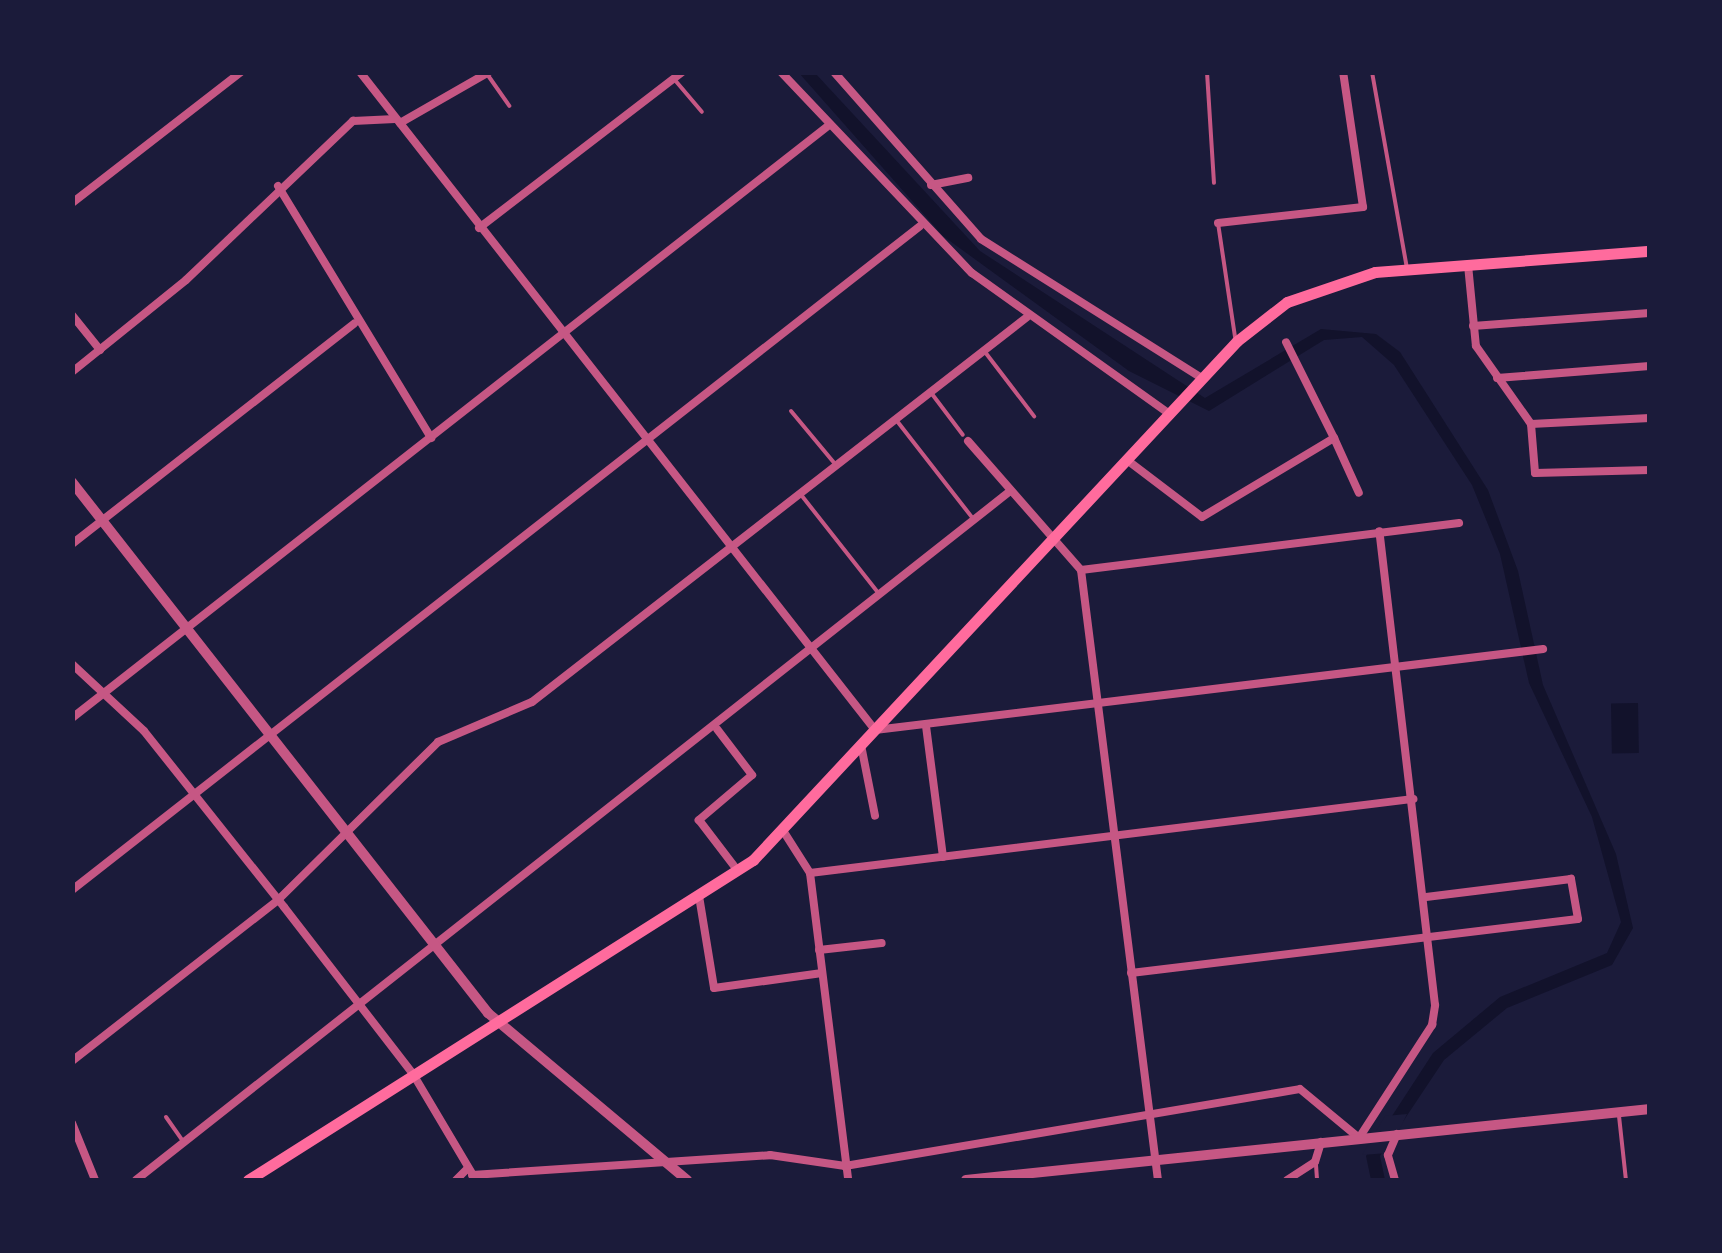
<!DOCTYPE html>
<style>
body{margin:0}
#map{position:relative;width:1722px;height:1253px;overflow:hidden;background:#1b1b3a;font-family:"Open Sans",sans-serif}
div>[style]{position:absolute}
.water>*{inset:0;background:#12122b;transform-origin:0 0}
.pier>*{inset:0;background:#1b1b3a}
.service>*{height:4px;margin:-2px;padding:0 2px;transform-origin:2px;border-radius:2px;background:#c65784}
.minor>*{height:8px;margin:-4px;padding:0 4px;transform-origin:4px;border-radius:4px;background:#c65784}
.tertiary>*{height:10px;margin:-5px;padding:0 5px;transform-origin:5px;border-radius:5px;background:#c65784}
.secondary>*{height:11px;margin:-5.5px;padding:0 5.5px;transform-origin:5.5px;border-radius:5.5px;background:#ff6b9d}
span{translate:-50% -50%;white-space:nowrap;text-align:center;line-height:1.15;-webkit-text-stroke:8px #1b1b3a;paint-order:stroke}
.frame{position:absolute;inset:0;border:75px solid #1b1b3a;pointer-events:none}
</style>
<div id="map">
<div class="water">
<i style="clip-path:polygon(799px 73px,815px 73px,980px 251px,1205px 398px,1321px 329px,1376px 334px,1400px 352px,1488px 490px,1518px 571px,1543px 685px,1616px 854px,1633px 928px,1612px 965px,1507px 1008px,1444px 1060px,1380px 1156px,1385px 1180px,1371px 1180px,1366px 1156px,1433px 1053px,1500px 997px,1607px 953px,1621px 922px,1592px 817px,1529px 683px,1500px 554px,1472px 485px,1394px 365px,1362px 337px,1324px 340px,1209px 411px,1129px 371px,943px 236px)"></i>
<i style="left:1638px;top:703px;width:50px;height:27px;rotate:89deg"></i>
</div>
<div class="pier">
<i style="clip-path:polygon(1407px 1114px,1388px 1153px,1362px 1155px,1385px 1116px)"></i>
</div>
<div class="service">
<i style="left:1207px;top:72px;width:111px;rotate:86.4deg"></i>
<i style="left:1372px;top:72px;width:200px;rotate:79.9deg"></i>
<i style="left:487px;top:74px;width:39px;rotate:55deg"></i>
<i style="left:674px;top:79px;width:43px;rotate:49.7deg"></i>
<i style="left:1218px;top:223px;width:115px;rotate:81.5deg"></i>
<i style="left:985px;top:352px;width:81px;rotate:52.6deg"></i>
<i style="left:932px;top:394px;width:51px;rotate:52.9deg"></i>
<i style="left:791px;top:411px;width:69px;rotate:50.3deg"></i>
<i style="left:897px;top:421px;width:125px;rotate:52.1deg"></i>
<i style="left:802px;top:496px;width:126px;rotate:51.8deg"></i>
<i style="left:1619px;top:1116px;width:64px;rotate:83.8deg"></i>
<i style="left:166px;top:1117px;width:32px;rotate:55deg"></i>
<i style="left:1316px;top:1165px;width:15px;rotate:86deg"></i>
</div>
<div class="minor">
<i style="left:360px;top:72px;width:836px;rotate:51.95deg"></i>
<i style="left:875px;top:730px;width:673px;rotate:-6.91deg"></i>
<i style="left:781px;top:72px;width:277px;rotate:46.5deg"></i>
<i style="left:972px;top:273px;width:244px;rotate:35.5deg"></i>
<i style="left:834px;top:72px;width:222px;rotate:48.6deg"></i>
<i style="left:981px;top:239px;width:262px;rotate:32.2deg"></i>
<i style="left:400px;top:123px;width:103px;rotate:-29.8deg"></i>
<i style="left:931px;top:185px;width:38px;rotate:-11deg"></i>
<i style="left:278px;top:186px;width:295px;rotate:58.7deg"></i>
<i style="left:72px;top:203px;width:214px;rotate:-37.8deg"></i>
<i style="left:1218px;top:223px;width:146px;rotate:-6.3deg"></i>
<i style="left:1363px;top:207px;width:136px;rotate:-98.4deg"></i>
<i style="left:479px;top:228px;width:256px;rotate:-37.5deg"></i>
<i style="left:1468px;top:265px;width:81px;rotate:84.4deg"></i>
<i style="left:1476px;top:346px;width:95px;rotate:54.8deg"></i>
<i style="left:1531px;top:424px;width:49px;rotate:85.3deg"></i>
<i style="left:1535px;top:473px;width:115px;rotate:-1.5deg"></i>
<i style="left:72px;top:315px;width:45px;rotate:51.3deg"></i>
<i style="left:1473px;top:326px;width:177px;rotate:-4.2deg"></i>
<i style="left:72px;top:372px;width:146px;rotate:-38.9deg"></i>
<i style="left:186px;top:280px;width:231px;rotate:-43.6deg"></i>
<i style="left:353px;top:121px;width:42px;rotate:-2.7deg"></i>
<i style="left:1497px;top:378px;width:153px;rotate:-4.5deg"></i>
<i style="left:1531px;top:424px;width:119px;rotate:-2.9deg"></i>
<i style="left:1334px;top:438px;width:60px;rotate:65.6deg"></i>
<i style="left:968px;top:441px;width:171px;rotate:48.8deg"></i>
<i style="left:1081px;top:570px;width:615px;rotate:82.81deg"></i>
<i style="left:1127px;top:460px;width:94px;rotate:37.2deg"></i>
<i style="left:1202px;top:517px;width:154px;rotate:-30.9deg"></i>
<i style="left:1334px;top:438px;width:107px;rotate:-116.6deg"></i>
<i style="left:72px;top:544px;width:358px;rotate:-38deg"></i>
<i style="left:1081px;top:570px;width:381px;rotate:-7.1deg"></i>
<i style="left:72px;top:664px;width:98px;rotate:42.9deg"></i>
<i style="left:144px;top:731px;width:225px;rotate:51.5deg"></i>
<i style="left:284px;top:907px;width:211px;rotate:52.3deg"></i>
<i style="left:413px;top:1074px;width:123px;rotate:59.3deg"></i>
<i style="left:72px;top:718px;width:962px;rotate:-38.07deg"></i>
<i style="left:926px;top:726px;width:132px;rotate:82.6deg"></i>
<i style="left:717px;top:729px;width:58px;rotate:52.7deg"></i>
<i style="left:752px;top:775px;width:70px;rotate:139.7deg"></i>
<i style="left:699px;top:820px;width:64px;rotate:52.6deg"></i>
<i style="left:861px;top:745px;width:72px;rotate:78.8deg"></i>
<i style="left:782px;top:829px;width:52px;rotate:57.5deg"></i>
<i style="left:810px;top:873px;width:309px;rotate:82.9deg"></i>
<i style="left:810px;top:873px;width:608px;rotate:-7deg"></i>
<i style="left:72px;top:890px;width:1077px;rotate:-38.06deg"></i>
<i style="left:699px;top:896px;width:93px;rotate:80.7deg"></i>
<i style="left:714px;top:988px;width:109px;rotate:-7.9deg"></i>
<i style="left:819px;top:950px;width:63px;rotate:-6.3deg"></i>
<i style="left:1131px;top:973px;width:450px;rotate:-6.9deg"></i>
<i style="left:1578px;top:919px;width:41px;rotate:-99.9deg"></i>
<i style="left:1571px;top:879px;width:146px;rotate:172.9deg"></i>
<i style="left:72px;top:1061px;width:261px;rotate:-38deg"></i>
<i style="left:278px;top:900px;width:225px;rotate:-44.6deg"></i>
<i style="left:438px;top:742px;width:102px;rotate:-23.1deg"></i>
<i style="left:532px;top:702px;width:627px;rotate:-37.87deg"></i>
<i style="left:72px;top:1123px;width:61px;rotate:68deg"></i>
<i style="left:1359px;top:1138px;width:135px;rotate:-57.1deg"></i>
<i style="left:1432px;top:1025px;width:20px;rotate:-81deg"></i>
<i style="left:1435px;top:1005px;width:477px;rotate:-96.7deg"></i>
<i style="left:472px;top:1175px;width:299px;rotate:-3.8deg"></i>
<i style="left:770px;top:1155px;width:76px;rotate:8.3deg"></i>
<i style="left:845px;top:1166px;width:461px;rotate:-9.6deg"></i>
<i style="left:1300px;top:1089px;width:77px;rotate:39.7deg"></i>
<i style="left:136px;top:1180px;width:1112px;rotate:-38.24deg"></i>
<i style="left:456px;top:1180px;width:17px;rotate:-45deg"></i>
<i style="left:1287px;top:1180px;width:33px;rotate:-33deg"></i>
<i style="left:1315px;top:1162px;width:21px;rotate:-73deg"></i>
<i style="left:1395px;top:1180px;width:26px;rotate:-106deg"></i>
<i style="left:1388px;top:1155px;width:23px;rotate:-67deg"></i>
</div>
<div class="tertiary">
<i style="left:72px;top:482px;width:675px;rotate:51.92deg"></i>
<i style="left:488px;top:1013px;width:260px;rotate:40deg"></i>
<i style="left:966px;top:1180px;width:688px;rotate:-5.93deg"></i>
</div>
<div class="secondary">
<i style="left:248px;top:1180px;width:598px;rotate:-32.36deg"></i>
<i style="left:753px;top:860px;width:710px;rotate:-47deg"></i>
<i style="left:1237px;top:341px;width:63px;rotate:-38deg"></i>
<i style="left:1287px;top:302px;width:93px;rotate:-18.8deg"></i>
<i style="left:1375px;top:272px;width:276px;rotate:-4.4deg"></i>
</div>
<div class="frame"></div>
</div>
